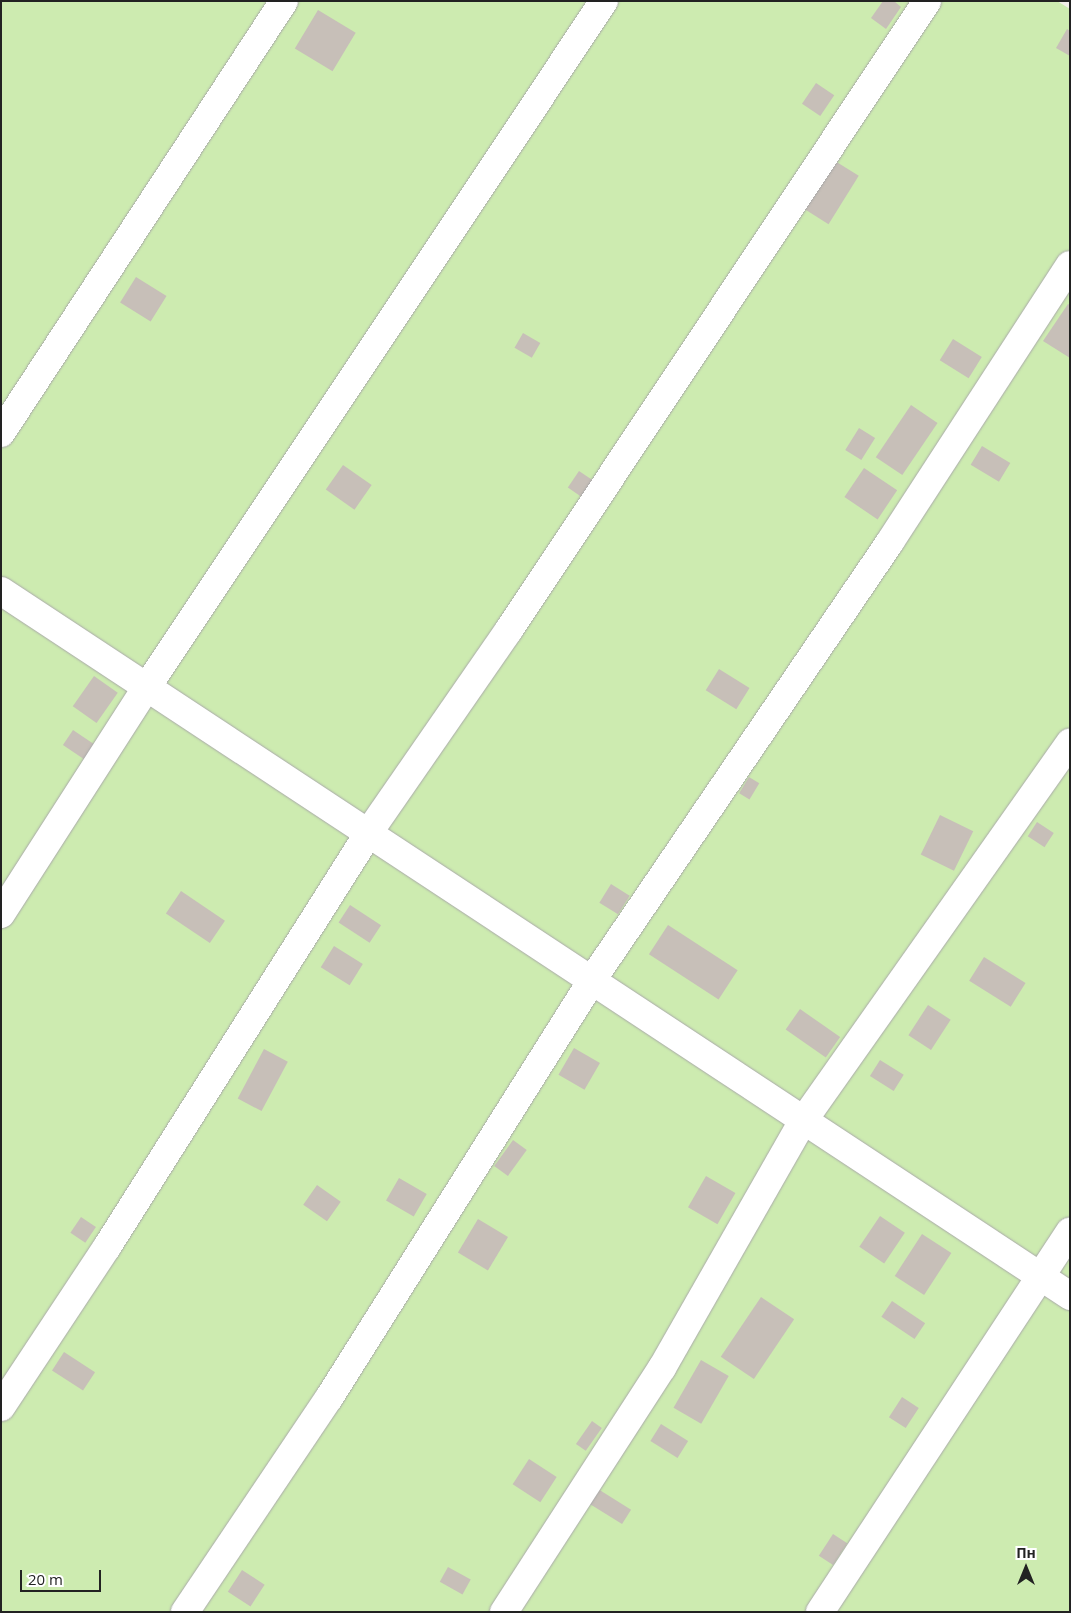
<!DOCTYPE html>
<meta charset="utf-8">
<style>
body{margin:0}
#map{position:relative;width:1071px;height:1613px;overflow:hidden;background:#f2efe9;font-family:"Open Sans",sans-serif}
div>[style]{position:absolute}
.grass>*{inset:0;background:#cdebb0}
.building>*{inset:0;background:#c7bfb8;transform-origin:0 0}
.roads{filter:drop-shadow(0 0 1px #a9a9a9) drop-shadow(0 0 1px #a9a9a9)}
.minor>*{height:28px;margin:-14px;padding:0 14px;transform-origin:14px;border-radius:14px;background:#fff}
span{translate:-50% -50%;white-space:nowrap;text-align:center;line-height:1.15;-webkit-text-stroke:5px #fff;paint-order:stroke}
.frame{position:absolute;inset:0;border:2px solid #222;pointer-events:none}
.north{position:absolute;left:1001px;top:1543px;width:50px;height:50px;-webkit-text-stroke:4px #fff;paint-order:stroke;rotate:0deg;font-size:14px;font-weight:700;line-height:20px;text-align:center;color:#222}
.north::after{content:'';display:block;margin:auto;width:18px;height:22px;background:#222;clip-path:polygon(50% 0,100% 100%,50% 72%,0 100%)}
.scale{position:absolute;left:20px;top:1570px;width:81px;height:22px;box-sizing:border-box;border:2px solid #222;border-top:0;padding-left:6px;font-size:15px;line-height:18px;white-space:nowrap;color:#222;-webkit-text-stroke:4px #fff;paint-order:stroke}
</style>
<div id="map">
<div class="grass">
<i style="clip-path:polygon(1px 1px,1057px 1px,1070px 9px,1070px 1612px,1px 1612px)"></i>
</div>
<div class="building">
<i style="clip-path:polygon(883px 1px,894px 1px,901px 7px,886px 29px,871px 18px)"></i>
<i style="left:318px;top:10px;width:44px;height:45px;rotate:31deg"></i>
<i style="clip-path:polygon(1067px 29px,1070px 31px,1070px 56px,1056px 48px)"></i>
<i style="left:816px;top:83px;width:22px;height:25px;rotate:34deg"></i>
<i style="left:835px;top:161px;width:28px;height:57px;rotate:32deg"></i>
<i style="left:136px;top:277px;width:36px;height:30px;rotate:32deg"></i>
<i style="clip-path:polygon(1068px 304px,1070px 305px,1070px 358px,1043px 341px)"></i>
<i style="left:523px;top:333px;width:20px;height:17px;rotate:30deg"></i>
<i style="left:953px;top:339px;width:34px;height:25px;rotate:32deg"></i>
<i style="left:911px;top:405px;width:32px;height:63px;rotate:34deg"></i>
<i style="left:859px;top:428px;width:19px;height:26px;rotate:32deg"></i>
<i style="left:982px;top:446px;width:33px;height:22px;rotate:31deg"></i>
<i style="left:343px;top:465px;width:35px;height:30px;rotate:35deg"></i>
<i style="left:864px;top:468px;width:40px;height:35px;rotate:34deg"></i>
<i style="left:579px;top:471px;width:18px;height:20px;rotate:34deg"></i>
<i style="left:719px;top:669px;width:36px;height:25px;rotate:32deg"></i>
<i style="left:94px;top:676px;width:29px;height:37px;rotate:35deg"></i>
<i style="left:73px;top:730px;width:30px;height:18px;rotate:34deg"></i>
<i style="left:749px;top:777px;width:12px;height:19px;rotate:31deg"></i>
<i style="left:940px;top:815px;width:37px;height:44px;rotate:26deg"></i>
<i style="left:1037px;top:822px;width:20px;height:17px;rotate:33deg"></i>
<i style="left:611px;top:884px;width:22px;height:22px;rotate:32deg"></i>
<i style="left:181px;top:891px;width:53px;height:27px;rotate:34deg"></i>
<i style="left:350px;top:905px;width:37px;height:21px;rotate:33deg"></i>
<i style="left:668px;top:925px;width:83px;height:35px;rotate:33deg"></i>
<i style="left:334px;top:946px;width:34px;height:25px;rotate:32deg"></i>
<i style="left:984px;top:957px;width:49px;height:28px;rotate:32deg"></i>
<i style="left:928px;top:1005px;width:27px;height:36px;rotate:33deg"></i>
<i style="left:800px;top:1009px;width:49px;height:25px;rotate:35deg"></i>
<i style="left:574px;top:1048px;width:30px;height:31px;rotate:30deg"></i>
<i style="left:264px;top:1049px;width:27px;height:56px;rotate:28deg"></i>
<i style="left:880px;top:1060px;width:28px;height:19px;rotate:32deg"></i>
<i style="left:513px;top:1140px;width:17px;height:32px;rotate:36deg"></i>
<i style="left:706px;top:1176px;width:34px;height:36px;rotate:30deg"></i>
<i style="left:399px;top:1178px;width:32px;height:26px;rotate:30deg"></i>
<i style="left:317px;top:1185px;width:29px;height:24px;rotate:35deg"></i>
<i style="left:880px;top:1216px;width:30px;height:37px;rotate:34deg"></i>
<i style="left:81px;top:1217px;width:18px;height:19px;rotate:34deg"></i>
<i style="left:478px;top:1219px;width:35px;height:39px;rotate:31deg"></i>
<i style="left:922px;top:1234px;width:35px;height:50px;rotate:33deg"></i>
<i style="left:761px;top:1297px;width:40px;height:72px;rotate:34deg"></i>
<i style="left:892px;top:1301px;width:40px;height:19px;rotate:34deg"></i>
<i style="left:64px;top:1352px;width:37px;height:22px;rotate:33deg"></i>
<i style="left:701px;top:1360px;width:32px;height:55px;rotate:30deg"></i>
<i style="left:902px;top:1397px;width:20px;height:24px;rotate:33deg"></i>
<i style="left:592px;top:1421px;width:12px;height:28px;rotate:35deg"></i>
<i style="left:661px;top:1424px;width:32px;height:20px;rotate:32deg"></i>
<i style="left:529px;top:1459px;width:33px;height:30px;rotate:33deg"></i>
<i style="left:598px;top:1489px;width:39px;height:17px;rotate:32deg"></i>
<i style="left:833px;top:1534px;width:17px;height:26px;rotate:33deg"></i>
<i style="left:448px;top:1567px;width:26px;height:17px;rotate:29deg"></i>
<i style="left:242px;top:1570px;width:27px;height:26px;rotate:33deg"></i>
</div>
<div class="roads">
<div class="minor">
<i style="left:1px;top:433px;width:516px;rotate:-56.77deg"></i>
<i style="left:1px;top:591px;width:1281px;rotate:33.4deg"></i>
<i style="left:1px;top:914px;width:270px;rotate:-57.3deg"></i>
<i style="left:147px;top:687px;width:824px;rotate:-56.33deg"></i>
<i style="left:1px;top:1407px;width:192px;rotate:-56.5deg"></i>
<i style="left:107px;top:1247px;width:491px;rotate:-57.7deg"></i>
<i style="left:369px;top:832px;width:246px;rotate:-55.3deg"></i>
<i style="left:509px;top:630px;width:755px;rotate:-56.39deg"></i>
<i style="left:185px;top:1612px;width:258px;rotate:-56.1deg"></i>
<i style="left:329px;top:1398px;width:494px;rotate:-57.8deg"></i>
<i style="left:592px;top:980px;width:530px;rotate:-55.77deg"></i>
<i style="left:890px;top:542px;width:330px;rotate:-57deg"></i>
<i style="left:504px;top:1612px;width:291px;rotate:-57.1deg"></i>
<i style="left:662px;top:1368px;width:284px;rotate:-60.3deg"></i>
<i style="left:803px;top:1121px;width:463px;rotate:-54.8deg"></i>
<i style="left:820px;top:1612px;width:455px;rotate:-56.7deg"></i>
</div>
</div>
<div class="frame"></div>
<div class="north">Пн</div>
<div class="scale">20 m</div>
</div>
